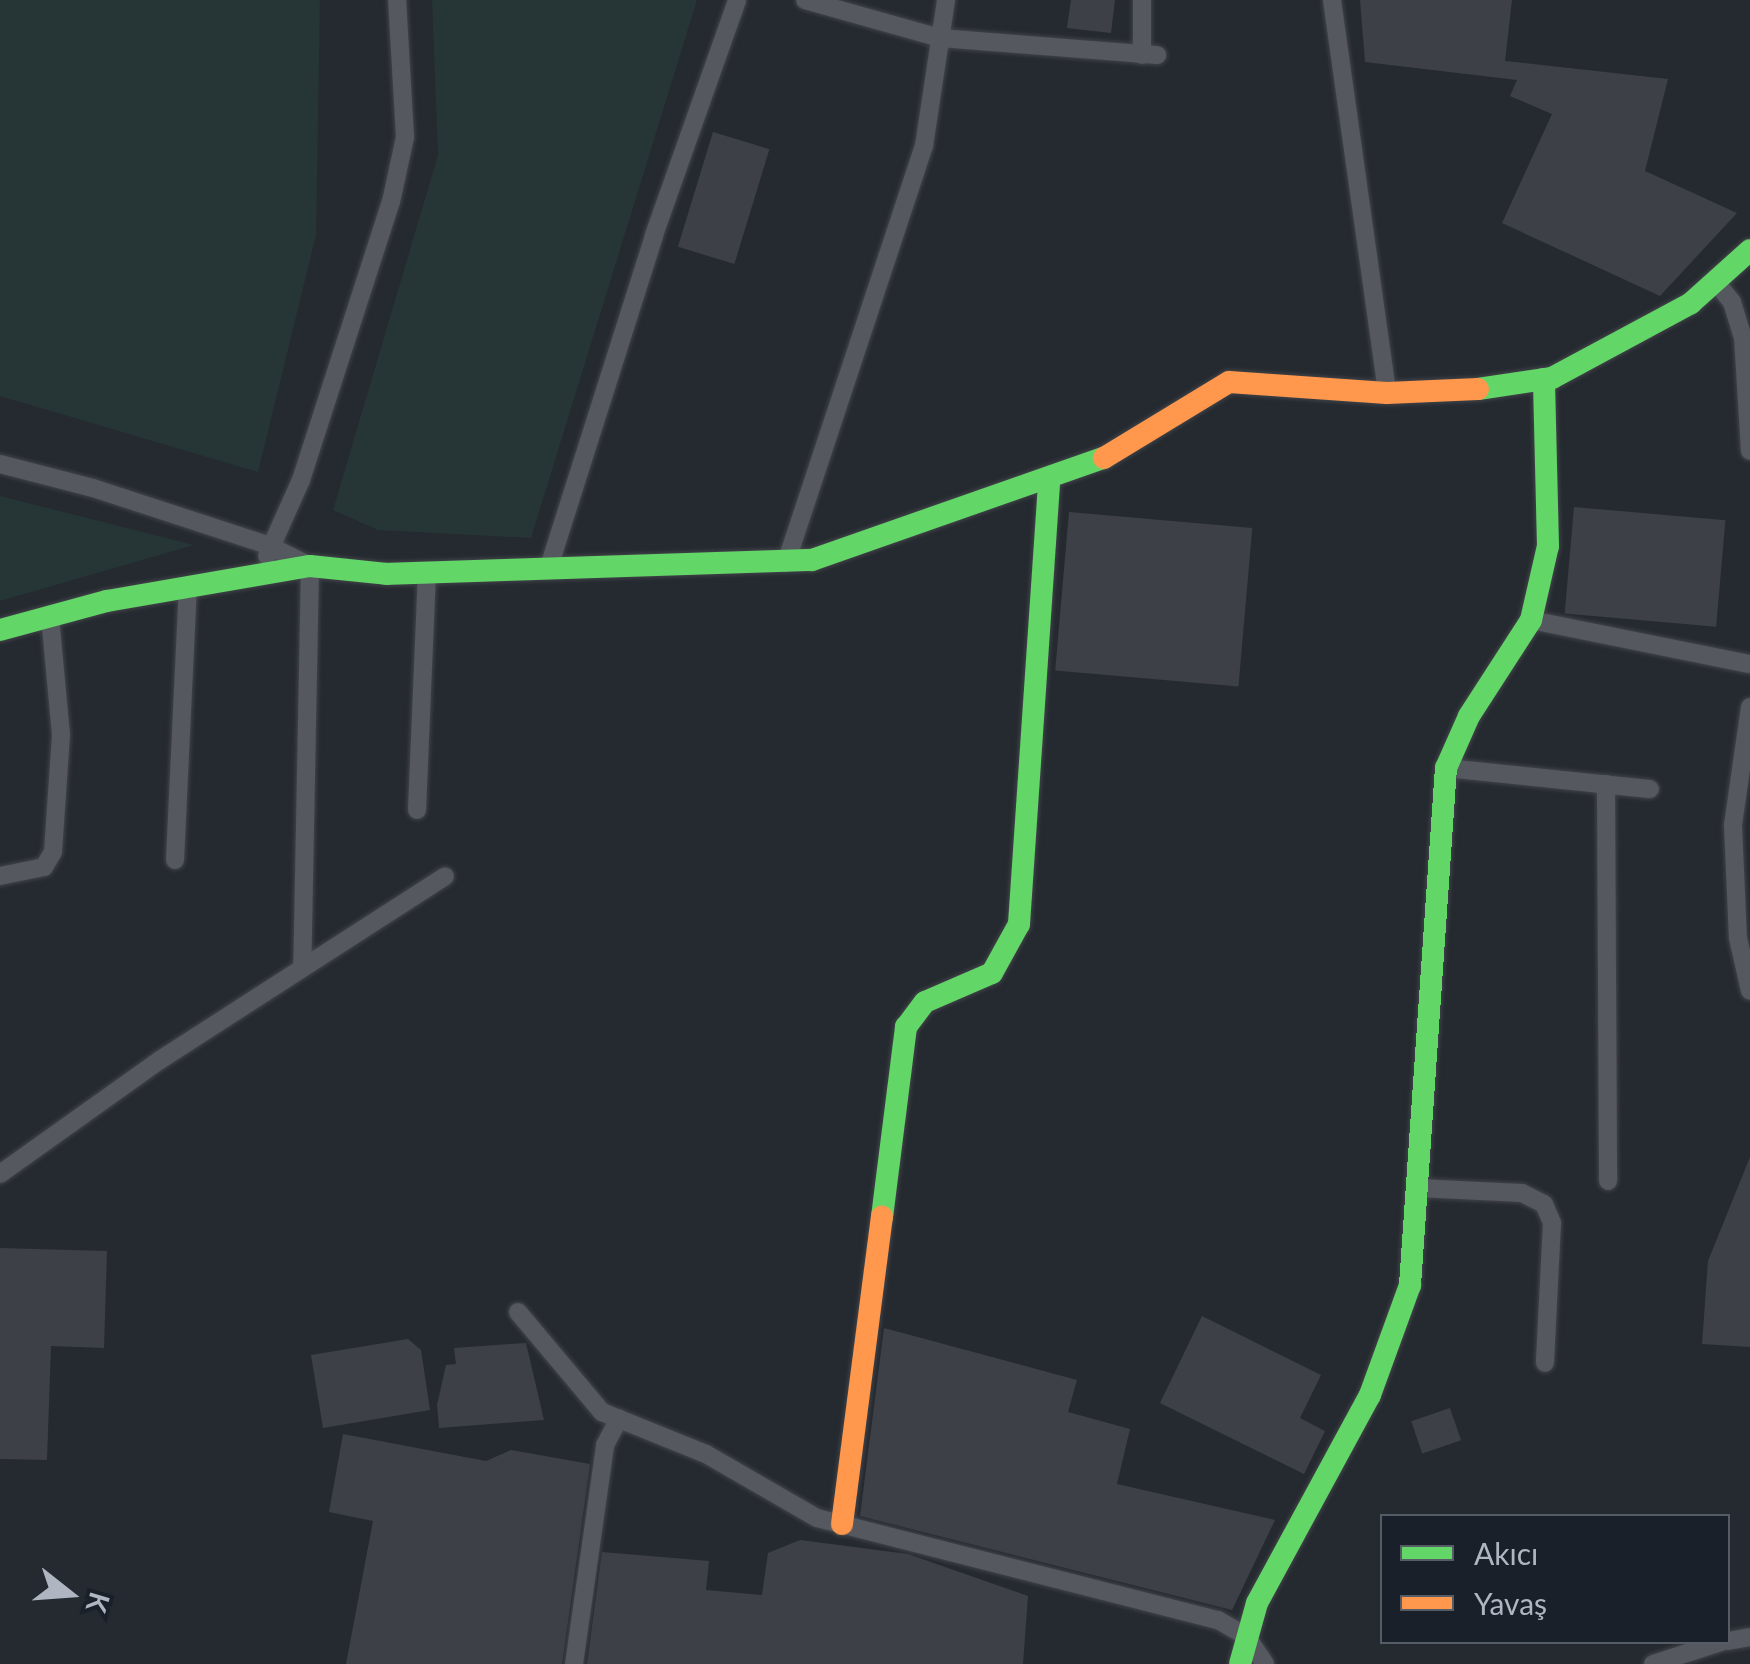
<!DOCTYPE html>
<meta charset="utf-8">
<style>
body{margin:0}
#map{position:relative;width:1750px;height:1664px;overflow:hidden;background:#252a30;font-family:Lato,sans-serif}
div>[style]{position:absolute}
.green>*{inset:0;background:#263536}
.building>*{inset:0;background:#3d4147;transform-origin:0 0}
.roads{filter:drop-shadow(0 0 2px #414449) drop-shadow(0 0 2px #414449)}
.street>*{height:18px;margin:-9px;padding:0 9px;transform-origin:9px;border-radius:9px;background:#55585f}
.fast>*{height:22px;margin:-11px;padding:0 11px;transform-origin:11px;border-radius:11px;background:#63d668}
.slow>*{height:22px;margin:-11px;padding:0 11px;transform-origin:11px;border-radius:11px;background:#ff974d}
span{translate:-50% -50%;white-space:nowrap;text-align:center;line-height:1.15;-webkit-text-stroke:10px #1a2029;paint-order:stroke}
.legend{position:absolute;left:1380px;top:1514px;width:350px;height:130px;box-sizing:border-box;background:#1a2029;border:2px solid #565c66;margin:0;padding:12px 18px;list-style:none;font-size:30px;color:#afb6c2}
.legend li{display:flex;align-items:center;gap:20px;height:50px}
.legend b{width:50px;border:2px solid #565c66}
.north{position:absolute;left:20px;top:1544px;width:100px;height:100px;-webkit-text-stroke:8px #1a2029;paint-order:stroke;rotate:107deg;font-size:28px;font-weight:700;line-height:40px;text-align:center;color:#afb6c2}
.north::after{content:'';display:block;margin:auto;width:35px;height:45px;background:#afb6c2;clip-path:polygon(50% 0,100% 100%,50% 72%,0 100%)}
</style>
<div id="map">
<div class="green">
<i style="clip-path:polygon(0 0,320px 0,316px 235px,258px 472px,0 396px)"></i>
<i style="clip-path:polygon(432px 0,697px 0,531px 538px,378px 530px,333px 510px,438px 155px)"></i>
<i style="clip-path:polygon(0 496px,194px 545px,0 601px)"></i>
</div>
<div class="building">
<i style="clip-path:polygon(1071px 0,1115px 0,1111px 33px,1067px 28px)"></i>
<i style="clip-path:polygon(1360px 0,1512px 0,1505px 61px,1668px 79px,1645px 171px,1737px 213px,1660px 296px,1502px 223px,1552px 114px,1510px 96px,1517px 80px,1365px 62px)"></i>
<i style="left:713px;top:132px;width:59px;height:120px;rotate:17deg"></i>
<i style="left:1574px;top:507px;width:152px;height:107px;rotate:5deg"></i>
<i style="left:1069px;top:512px;width:184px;height:159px;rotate:5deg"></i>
<i style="clip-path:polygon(1750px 1157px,1750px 1347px,1702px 1344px,1708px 1261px)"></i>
<i style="clip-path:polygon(0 1248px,107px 1251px,104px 1348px,51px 1346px,47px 1460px,0 1459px)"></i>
<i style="clip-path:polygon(1202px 1316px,1321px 1375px,1300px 1418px,1325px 1431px,1304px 1474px,1160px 1403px)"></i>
<i style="clip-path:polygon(884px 1328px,1077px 1380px,1068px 1412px,1130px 1429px,1117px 1484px,1275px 1520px,1232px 1610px,860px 1516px)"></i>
<i style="clip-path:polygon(408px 1339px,421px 1350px,430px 1410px,323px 1428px,311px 1355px)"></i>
<i style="clip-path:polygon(526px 1343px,544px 1420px,439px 1428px,437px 1405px,446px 1365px,456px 1364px,454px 1348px)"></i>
<i style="left:1450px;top:1408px;width:34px;height:41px;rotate:71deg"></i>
<i style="clip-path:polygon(343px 1434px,486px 1461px,511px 1450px,590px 1464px,562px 1664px,346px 1664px,373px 1521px,329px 1512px)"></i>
<i style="clip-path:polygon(800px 1540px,908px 1554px,1028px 1596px,1023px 1664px,587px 1664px,602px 1552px,709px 1561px,706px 1590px,762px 1595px,768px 1553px)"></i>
</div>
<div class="roads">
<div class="street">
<i style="left:805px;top:0;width:140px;rotate:15.7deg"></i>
<i style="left:940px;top:38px;width:218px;rotate:4.5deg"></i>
<i style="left:1332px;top:0;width:397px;rotate:82deg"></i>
<i style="left:1142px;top:55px;width:55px;rotate:-90deg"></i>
<i style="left:1715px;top:281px;width:27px;rotate:51deg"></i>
<i style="left:1732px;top:302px;width:37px;rotate:73deg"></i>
<i style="left:1743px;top:337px;width:114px;rotate:86.5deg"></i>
<i style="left:0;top:464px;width:96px;rotate:14.5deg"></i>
<i style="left:93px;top:488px;width:186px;rotate:18.1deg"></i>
<i style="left:270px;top:546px;width:45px;rotate:26.6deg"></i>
<i style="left:310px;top:566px;width:402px;rotate:91.1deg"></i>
<i style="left:267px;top:556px;width:83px;rotate:-65.9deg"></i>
<i style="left:301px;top:480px;width:292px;rotate:-72.1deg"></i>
<i style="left:391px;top:202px;width:66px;rotate:-77.8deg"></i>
<i style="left:405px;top:137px;width:137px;rotate:-93.3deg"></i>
<i style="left:786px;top:563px;width:439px;rotate:-71.7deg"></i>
<i style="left:924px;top:146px;width:148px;rotate:-81.4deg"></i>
<i style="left:549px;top:567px;width:348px;rotate:-72.4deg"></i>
<i style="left:654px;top:235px;width:249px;rotate:-70.5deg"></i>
<i style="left:1531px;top:620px;width:223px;rotate:11.4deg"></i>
<i style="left:1750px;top:707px;width:119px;rotate:98.2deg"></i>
<i style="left:1733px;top:825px;width:113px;rotate:87.5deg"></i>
<i style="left:1738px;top:938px;width:54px;rotate:77.2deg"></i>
<i style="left:1446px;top:768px;width:205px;rotate:5.9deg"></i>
<i style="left:1606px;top:784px;width:397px;rotate:89.7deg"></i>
<i style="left:417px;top:810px;width:237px;rotate:-87.6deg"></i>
<i style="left:175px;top:860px;width:273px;rotate:-87.3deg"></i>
<i style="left:0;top:876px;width:45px;rotate:-11.6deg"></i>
<i style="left:44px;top:867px;width:17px;rotate:-59deg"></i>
<i style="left:53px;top:852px;width:117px;rotate:-86.1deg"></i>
<i style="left:61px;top:735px;width:119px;rotate:-95.3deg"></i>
<i style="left:0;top:1174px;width:196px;rotate:-35.5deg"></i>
<i style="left:160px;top:1060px;width:339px;rotate:-32.8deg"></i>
<i style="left:1418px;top:1188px;width:104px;rotate:2.8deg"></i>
<i style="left:1522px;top:1193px;width:25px;rotate:27deg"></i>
<i style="left:1544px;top:1204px;width:21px;rotate:67deg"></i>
<i style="left:1552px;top:1223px;width:140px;rotate:92.9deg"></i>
<i style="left:518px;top:1312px;width:131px;rotate:50deg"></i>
<i style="left:602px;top:1412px;width:112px;rotate:22deg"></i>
<i style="left:706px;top:1454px;width:128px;rotate:30deg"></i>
<i style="left:817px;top:1518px;width:414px;rotate:14.3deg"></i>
<i style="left:1218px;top:1620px;width:34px;rotate:30deg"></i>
<i style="left:1247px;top:1637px;width:32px;rotate:56deg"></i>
<i style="left:1728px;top:1641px;width:22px;rotate:-10deg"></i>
<i style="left:574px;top:1664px;width:221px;rotate:-81.9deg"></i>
<i style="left:605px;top:1445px;width:30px;rotate:-62deg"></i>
<i style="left:1653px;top:1664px;width:71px;rotate:-17.9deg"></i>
</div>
<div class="fast">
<i style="left:1478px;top:389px;width:75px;rotate:-8.5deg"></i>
<i style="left:1552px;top:378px;width:158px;rotate:-28.3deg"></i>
<i style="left:1691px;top:303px;width:79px;rotate:-41.9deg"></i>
<i style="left:0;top:630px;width:111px;rotate:-15.2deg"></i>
<i style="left:107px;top:601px;width:206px;rotate:-9.8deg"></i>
<i style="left:310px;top:566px;width:77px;rotate:5.9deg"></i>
<i style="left:387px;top:574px;width:425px;rotate:-1.9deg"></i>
<i style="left:812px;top:560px;width:309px;rotate:-19.3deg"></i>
<i style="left:882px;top:1217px;width:192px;rotate:-82.8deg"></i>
<i style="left:906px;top:1027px;width:31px;rotate:-53deg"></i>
<i style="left:925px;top:1002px;width:73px;rotate:-23.4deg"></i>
<i style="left:992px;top:973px;width:56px;rotate:-61.1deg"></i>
<i style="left:1019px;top:924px;width:443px;rotate:-86.1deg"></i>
<i style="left:1240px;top:1664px;width:63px;rotate:-74.4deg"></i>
<i style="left:1257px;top:1603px;width:237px;rotate:-61.5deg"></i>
<i style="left:1370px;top:1395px;width:117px;rotate:-70deg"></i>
<i style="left:1410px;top:1285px;width:518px;rotate:-86.02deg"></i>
<i style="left:1446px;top:768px;width:57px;rotate:-66.1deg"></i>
<i style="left:1469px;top:716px;width:114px;rotate:-57.1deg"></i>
<i style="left:1531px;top:620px;width:76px;rotate:-77.1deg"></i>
<i style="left:1548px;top:546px;width:167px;rotate:-91.4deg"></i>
</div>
<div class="slow">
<i style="left:1104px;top:458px;width:146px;rotate:-31.3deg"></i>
<i style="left:1229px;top:382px;width:158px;rotate:4deg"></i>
<i style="left:1387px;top:393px;width:91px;rotate:-2.5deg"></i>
<i style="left:842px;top:1524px;width:310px;rotate:-82.6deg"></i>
</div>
</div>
<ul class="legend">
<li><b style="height:12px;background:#63d668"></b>Akıcı</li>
<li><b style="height:12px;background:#ff974d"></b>Yavaş</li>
</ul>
<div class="north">K</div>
</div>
